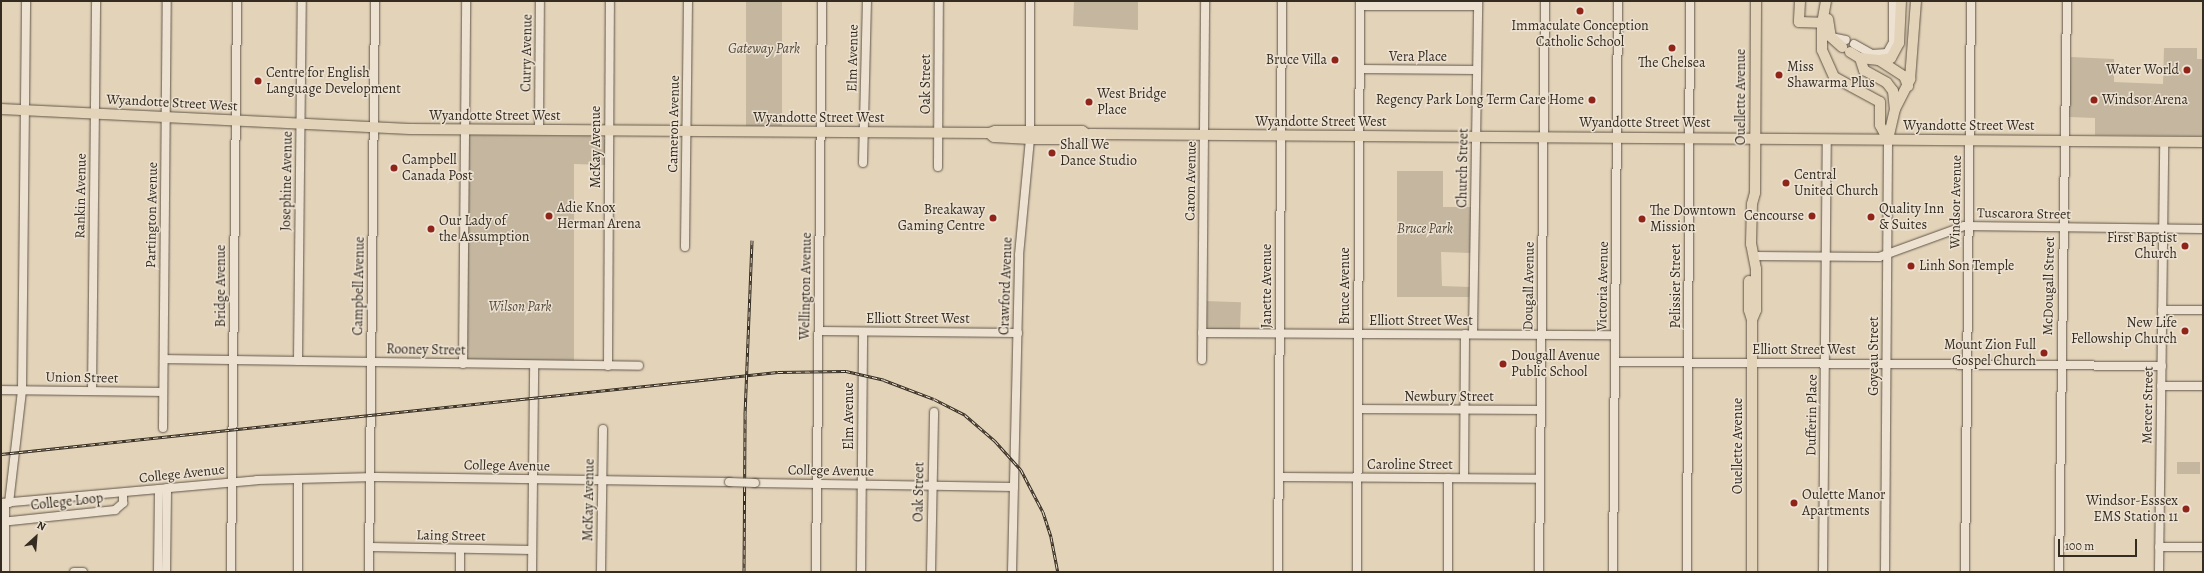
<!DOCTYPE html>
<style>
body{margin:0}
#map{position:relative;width:2204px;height:573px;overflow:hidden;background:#e3d3b9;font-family:Alegreya,serif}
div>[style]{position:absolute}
.green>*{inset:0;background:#c5b79f;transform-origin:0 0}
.roads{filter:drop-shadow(0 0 1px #605647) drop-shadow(0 0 1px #605647)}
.minor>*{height:8px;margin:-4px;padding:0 4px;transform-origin:4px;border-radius:4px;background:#ede2d2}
.major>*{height:10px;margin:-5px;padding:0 5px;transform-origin:5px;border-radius:5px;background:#e3d3b9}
.rail>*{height:3px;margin-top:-1.5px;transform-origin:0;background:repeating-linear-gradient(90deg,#ede2d2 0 4.5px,#342c21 0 9px);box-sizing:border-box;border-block:1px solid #342c21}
.bridges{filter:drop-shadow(0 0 1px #605647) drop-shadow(0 0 1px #605647)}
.minor-bridge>*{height:8px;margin:-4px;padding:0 4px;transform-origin:4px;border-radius:4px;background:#ede2d2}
.dots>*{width:11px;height:11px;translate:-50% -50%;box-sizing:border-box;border:2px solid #ede2d2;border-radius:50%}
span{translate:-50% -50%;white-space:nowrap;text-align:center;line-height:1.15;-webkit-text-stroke:3px #ede2d2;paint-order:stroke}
.poi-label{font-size:14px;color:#342c21}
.right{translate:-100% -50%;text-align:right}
.left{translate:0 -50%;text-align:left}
.park-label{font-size:14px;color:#51483a;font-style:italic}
.street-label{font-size:14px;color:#342c21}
.frame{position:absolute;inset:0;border:2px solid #342c21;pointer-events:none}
.north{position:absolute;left:16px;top:517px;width:40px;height:40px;-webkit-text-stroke:3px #ede2d2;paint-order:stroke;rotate:26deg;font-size:11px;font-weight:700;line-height:16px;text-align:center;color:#342c21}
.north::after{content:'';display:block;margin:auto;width:14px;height:18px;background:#342c21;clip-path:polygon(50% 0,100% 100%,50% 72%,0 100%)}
.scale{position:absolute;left:2058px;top:539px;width:79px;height:18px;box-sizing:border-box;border:2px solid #342c21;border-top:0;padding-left:5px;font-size:12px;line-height:14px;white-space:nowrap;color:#342c21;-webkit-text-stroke:3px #ede2d2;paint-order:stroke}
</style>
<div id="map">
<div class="green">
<i style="left:746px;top:1px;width:36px;height:125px"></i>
<i style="clip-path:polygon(1074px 1px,1138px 1px,1138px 30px,1073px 26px)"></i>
<i style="clip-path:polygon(2164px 48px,2197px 48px,2197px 59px,2203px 59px,2203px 136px,2095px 135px,2095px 118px,2069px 117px,2071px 57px,2114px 59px,2114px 82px,2163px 84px)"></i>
<i style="clip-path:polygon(468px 135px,602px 136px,605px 140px,605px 165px,574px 164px,574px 363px,466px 361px)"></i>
<i style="clip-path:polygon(1397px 171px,1443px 171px,1443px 207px,1472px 207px,1471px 253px,1441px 252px,1442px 286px,1470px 287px,1470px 297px,1397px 297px)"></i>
<i style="left:1206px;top:301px;width:35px;height:28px;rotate:2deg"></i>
<i style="left:2177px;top:462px;width:23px;height:12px"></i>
</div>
<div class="roads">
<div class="minor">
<i style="left:1360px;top:6px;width:118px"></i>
<i style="left:1831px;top:37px;width:15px;rotate:11deg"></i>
<i style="left:1854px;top:44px;width:21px;rotate:29deg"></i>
<i style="left:1872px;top:54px;width:15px;rotate:-4deg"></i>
<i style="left:1887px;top:53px;width:13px;rotate:-61deg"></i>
<i style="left:1893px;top:42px;width:41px;rotate:-90deg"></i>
<i style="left:1360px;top:69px;width:117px;rotate:0.5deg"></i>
<i style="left:539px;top:130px;width:129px;rotate:-89.6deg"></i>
<i style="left:863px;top:163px;width:162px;rotate:-88.6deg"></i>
<i style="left:938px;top:167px;width:166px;rotate:-89.7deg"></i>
<i style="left:685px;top:247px;width:246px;rotate:-89.3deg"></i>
<i style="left:1754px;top:256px;width:125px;rotate:0.5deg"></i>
<i style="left:1879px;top:257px;width:90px;rotate:-20deg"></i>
<i style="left:1964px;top:226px;width:239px;rotate:0.7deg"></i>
<i style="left:2162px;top:310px;width:41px"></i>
<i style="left:819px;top:331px;width:199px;rotate:0.6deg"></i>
<i style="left:1202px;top:333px;width:413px;rotate:0.3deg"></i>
<i style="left:1473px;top:334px;width:333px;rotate:-89.1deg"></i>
<i style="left:164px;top:359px;width:475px;rotate:0.8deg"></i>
<i style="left:1202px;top:360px;width:359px;rotate:-89.5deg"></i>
<i style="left:298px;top:361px;width:360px;rotate:-89.4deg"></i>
<i style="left:1615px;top:362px;width:547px;rotate:0.42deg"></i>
<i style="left:463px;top:364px;width:363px;rotate:-89.5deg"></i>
<i style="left:608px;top:366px;width:365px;rotate:-89.7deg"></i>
<i style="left:2161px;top:386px;width:42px"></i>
<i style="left:1px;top:390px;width:162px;rotate:0.7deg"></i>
<i style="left:92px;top:391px;width:390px;rotate:-89.4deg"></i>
<i style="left:1358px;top:409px;width:183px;rotate:0.3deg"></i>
<i style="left:163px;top:428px;width:427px;rotate:-89.5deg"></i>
<i style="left:1279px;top:477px;width:261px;rotate:0.4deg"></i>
<i style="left:1464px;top:478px;width:144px;rotate:-89.6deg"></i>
<i style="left:755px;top:483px;width:259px;rotate:0.9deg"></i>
<i style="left:1px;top:503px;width:257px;rotate:-5.1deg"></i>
<i style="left:257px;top:480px;width:119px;rotate:-1.4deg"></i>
<i style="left:376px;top:477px;width:353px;rotate:0.8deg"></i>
<i style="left:9px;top:503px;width:114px;rotate:-83.4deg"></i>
<i style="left:22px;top:390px;width:389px;rotate:-89.4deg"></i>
<i style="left:1px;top:522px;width:115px;rotate:-6deg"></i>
<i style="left:115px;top:510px;width:11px;rotate:-41deg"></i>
<i style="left:123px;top:503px;width:10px;rotate:-90deg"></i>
<i style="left:370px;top:547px;width:162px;rotate:1.1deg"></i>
<i style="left:2159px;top:547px;width:44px"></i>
<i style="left:5px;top:572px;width:69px;rotate:-90deg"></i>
<i style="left:74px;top:572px;width:9px"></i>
<i style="left:158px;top:572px;width:83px;rotate:-89.3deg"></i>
<i style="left:166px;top:572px;width:84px;rotate:-89.3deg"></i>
<i style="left:231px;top:572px;width:571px;rotate:-89.4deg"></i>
<i style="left:298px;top:572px;width:93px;rotate:-90deg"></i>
<i style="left:369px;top:572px;width:571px;rotate:-89.4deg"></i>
<i style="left:460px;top:572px;width:23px;rotate:-90deg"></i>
<i style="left:532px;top:572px;width:207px;rotate:-89.4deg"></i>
<i style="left:601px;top:572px;width:143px;rotate:-89.2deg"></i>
<i style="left:816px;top:572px;width:571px;rotate:-89.4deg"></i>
<i style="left:861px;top:572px;width:240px;rotate:-89.5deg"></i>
<i style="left:931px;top:572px;width:160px;rotate:-88.9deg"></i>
<i style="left:1012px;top:572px;width:317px;rotate:-88.7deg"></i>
<i style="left:1019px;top:255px;width:117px;rotate:-84.6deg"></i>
<i style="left:1030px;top:139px;width:138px;rotate:-90deg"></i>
<i style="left:1278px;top:572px;width:571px;rotate:-89.6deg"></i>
<i style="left:1357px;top:572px;width:571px;rotate:-89.7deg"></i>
<i style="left:1448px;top:572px;width:94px;rotate:-90deg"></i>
<i style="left:1539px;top:572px;width:571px;rotate:-89.4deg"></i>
<i style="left:1613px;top:572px;width:571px;rotate:-89.5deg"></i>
<i style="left:1687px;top:572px;width:571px;rotate:-89.7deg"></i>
<i style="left:1823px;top:572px;width:433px;rotate:-89.5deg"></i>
<i style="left:1885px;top:572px;width:432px;rotate:-89.6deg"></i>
<i style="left:1965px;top:572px;width:571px;rotate:-89.4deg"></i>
<i style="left:2059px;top:572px;width:571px;rotate:-89.2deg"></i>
<i style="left:2159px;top:572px;width:431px;rotate:-89.3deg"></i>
</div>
<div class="major">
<i style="left:1800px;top:1px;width:21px;rotate:93deg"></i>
<i style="left:1799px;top:22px;width:23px;rotate:2deg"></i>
<i style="left:1826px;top:1px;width:22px;rotate:100deg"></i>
<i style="left:1822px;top:23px;width:27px;rotate:90deg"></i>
<i style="left:1822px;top:50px;width:30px;rotate:66deg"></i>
<i style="left:1834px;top:77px;width:52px;rotate:28.5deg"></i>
<i style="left:1880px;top:102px;width:23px;rotate:90deg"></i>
<i style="left:1880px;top:125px;width:17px;rotate:62deg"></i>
<i style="left:1828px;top:19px;width:18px;rotate:81deg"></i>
<i style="left:1831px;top:37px;width:15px;rotate:42deg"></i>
<i style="left:1850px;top:52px;width:12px;rotate:31deg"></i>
<i style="left:1860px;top:58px;width:19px;rotate:6deg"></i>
<i style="left:1879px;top:60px;width:12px;rotate:-9deg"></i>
<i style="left:1891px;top:58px;width:17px;rotate:-62deg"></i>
<i style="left:1899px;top:43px;width:42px;rotate:-87.3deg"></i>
<i style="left:1860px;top:58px;width:13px;rotate:72deg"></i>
<i style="left:1864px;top:70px;width:26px;rotate:29deg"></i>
<i style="left:1887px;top:83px;width:10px;rotate:53deg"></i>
<i style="left:1893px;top:91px;width:18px;rotate:84deg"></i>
<i style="left:1895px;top:109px;width:32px;rotate:103deg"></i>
<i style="left:1879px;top:60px;width:30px;rotate:33deg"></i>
<i style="left:1904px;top:76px;width:11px;rotate:68deg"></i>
<i style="left:1px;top:109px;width:409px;rotate:2.8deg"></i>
<i style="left:410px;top:129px;width:579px;rotate:0.4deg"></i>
<i style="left:989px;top:133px;width:6px;rotate:-18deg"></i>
<i style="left:995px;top:131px;width:87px"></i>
<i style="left:1082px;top:131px;width:4px;rotate:34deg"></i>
<i style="left:1895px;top:109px;width:34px;rotate:-63deg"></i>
<i style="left:1910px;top:79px;width:78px;rotate:-85.6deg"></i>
<i style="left:989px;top:133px;width:6px;rotate:39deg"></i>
<i style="left:994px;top:137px;width:36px;rotate:3deg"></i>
<i style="left:1030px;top:139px;width:35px"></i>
<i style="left:1065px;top:139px;width:26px;rotate:-11deg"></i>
<i style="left:1091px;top:134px;width:1112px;rotate:0.41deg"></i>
<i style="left:1749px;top:281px;width:29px;rotate:90deg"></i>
<i style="left:1749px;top:310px;width:10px;rotate:73deg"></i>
<i style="left:1752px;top:572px;width:252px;rotate:-90deg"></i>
<i style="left:1752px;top:320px;width:11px;rotate:-68deg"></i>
<i style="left:1756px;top:310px;width:41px;rotate:-90deg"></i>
<i style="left:1756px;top:269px;width:25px;rotate:-101deg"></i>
<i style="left:1751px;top:244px;width:40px;rotate:-88.6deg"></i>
<i style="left:1752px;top:204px;width:11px;rotate:-75deg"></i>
<i style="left:1755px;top:193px;width:192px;rotate:-89.7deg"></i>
</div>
</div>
<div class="rail">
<i style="left:1px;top:454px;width:781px;rotate:-6.02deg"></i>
<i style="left:778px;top:372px;width:68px;rotate:-0.8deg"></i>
<i style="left:846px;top:371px;width:39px;rotate:13deg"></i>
<i style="left:884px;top:380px;width:53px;rotate:20.8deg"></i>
<i style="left:934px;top:399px;width:35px;rotate:27deg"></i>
<i style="left:965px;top:415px;width:40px;rotate:41deg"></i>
<i style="left:995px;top:441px;width:39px;rotate:48deg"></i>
<i style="left:1021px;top:470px;width:47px;rotate:62.4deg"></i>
<i style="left:1043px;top:512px;width:26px;rotate:72deg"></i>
<i style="left:1051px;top:537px;width:36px;rotate:79deg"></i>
<i style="left:744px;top:572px;width:157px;rotate:-89.6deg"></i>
<i style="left:745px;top:415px;width:175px;rotate:-87.7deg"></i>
</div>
<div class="bridges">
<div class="minor-bridge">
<i style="left:729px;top:482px;width:26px;rotate:2deg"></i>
</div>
</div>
<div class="dots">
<i style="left:1580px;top:11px;background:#8f2418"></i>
<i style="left:1672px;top:48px;background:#8f2418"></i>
<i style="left:1335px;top:60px;background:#8f2418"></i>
<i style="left:2187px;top:70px;background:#8f2418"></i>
<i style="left:1779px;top:75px;background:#8f2418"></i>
<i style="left:258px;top:81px;background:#8f2418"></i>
<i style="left:1592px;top:100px;background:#8f2418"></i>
<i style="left:2094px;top:100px;background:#8f2418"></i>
<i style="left:1089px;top:102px;background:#8f2418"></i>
<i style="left:1052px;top:153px;background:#8f2418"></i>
<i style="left:394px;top:168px;background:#8f2418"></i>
<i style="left:1786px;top:183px;background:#8f2418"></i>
<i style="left:549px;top:216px;background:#8f2418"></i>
<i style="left:1812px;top:216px;background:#8f2418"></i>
<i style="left:1871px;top:217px;background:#8f2418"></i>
<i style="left:993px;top:218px;background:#8f2418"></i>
<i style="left:1642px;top:219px;background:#8f2418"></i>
<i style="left:431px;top:229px;background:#8f2418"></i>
<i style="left:2185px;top:246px;background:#8f2418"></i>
<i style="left:1911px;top:266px;background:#8f2418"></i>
<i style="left:2185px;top:331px;background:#8f2418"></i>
<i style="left:2044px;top:353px;background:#8f2418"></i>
<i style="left:1503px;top:364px;background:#8f2418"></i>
<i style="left:1794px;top:503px;background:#8f2418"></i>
<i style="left:2186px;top:509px;background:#8f2418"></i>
</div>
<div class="poi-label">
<span style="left:1580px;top:34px">Immaculate Conception<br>Catholic School</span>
<span class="right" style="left:1327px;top:60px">Bruce Villa</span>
<span style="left:1672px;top:63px">The Chelsea</span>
<span class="left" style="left:1787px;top:75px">Miss<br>Shawarma Plus</span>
<span class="right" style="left:2179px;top:70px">Water World</span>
<span class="left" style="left:266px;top:81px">Centre for English<br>Language Development</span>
<span class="left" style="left:1097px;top:102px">West Bridge<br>Place</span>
<span class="right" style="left:1584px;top:100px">Regency Park Long Term Care Home</span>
<span class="left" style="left:2102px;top:100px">Windsor Arena</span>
<span class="left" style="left:1060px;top:153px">Shall We<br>Dance Studio</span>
<span class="left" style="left:402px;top:168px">Campbell<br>Canada Post</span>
<span class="left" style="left:1794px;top:183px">Central<br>United Church</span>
<span class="left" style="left:557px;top:216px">Adie Knox<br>Herman Arena</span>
<span class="left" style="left:1879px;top:217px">Quality Inn<br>&amp; Suites</span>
<span class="right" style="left:985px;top:218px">Breakaway<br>Gaming Centre</span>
<span class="left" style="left:1650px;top:219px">The Downtown<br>Mission</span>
<span class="right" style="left:1804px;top:216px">Cencourse</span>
<span class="left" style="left:439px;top:229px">Our Lady of<br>the Assumption</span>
<span class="right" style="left:2177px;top:246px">First Baptist<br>Church</span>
<span class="left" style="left:1919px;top:266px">Linh Son Temple</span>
<span class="right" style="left:2177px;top:331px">New Life<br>Fellowship Church</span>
<span class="right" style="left:2036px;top:353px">Mount Zion Full<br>Gospel Church</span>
<span class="left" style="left:1511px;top:364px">Dougall Avenue<br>Public School</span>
<span class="left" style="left:1802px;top:503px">Oulette Manor<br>Apartments</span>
<span class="right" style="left:2178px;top:509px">Windsor-Esssex<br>EMS Station 11</span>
</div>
<div class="park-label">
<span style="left:764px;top:49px">Gateway Park</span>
<span style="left:1425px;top:229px">Bruce Park</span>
<span style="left:520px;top:307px">Wilson Park</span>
</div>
<div class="street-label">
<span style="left:527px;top:53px;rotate:-89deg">Curry Avenue</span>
<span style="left:1418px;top:57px">Vera Place</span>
<span style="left:853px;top:58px;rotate:-89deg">Elm Avenue</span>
<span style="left:926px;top:84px;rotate:-90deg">Oak Street</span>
<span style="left:1741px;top:97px;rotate:-90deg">Ouellette Avenue</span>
<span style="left:172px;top:103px;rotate:3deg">Wyandotte Street West</span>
<span style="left:495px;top:116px">Wyandotte Street West</span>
<span style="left:819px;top:118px">Wyandotte Street West</span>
<span style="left:1321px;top:122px">Wyandotte Street West</span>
<span style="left:1645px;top:123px">Wyandotte Street West</span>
<span style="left:674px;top:124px;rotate:-89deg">Cameron Avenue</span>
<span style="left:1969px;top:126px">Wyandotte Street West</span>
<span style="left:596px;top:147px;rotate:-90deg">McKay Avenue</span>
<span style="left:1463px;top:168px;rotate:-89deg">Church Street</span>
<span style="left:287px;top:181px;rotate:-89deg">Josephine Avenue</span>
<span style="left:1191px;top:181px;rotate:-89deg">Caron Avenue</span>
<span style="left:81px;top:196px;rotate:-89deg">Rankin Avenue</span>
<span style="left:1956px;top:202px;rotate:-89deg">Windsor Avenue</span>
<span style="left:2024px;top:214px;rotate:1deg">Tuscarora Street</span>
<span style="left:152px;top:215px;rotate:-89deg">Partington Avenue</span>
<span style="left:221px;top:286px;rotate:-90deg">Bridge Avenue</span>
<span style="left:359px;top:286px;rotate:-89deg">Campbell Avenue</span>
<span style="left:806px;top:286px;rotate:-89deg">Wellington Avenue</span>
<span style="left:1006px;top:286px;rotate:-88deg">Crawford Avenue</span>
<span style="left:1267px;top:286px;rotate:-90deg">Janette Avenue</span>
<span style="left:1345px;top:286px;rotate:-90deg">Bruce Avenue</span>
<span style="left:1529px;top:286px;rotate:-89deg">Dougall Avenue</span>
<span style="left:1603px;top:286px;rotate:-89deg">Victoria Avenue</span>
<span style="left:1676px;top:286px;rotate:-90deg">Pelissier Street</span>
<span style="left:2049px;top:286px;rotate:-89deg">McDougall Street</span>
<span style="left:918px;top:319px">Elliott Street West</span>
<span style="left:1421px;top:321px">Elliott Street West</span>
<span style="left:426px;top:350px;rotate:1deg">Rooney Street</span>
<span style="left:1804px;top:350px">Elliott Street West</span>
<span style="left:1874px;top:356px;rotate:-90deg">Goyeau Street</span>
<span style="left:82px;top:378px;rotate:1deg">Union Street</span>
<span style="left:1449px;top:397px">Newbury Street</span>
<span style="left:2148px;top:405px;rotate:-89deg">Mercer Street</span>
<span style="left:1812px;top:415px;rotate:-89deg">Dufferin Place</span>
<span style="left:849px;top:416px;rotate:-90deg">Elm Avenue</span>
<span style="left:1738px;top:446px;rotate:-90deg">Ouellette Avenue</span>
<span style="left:1410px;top:465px">Caroline Street</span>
<span style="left:507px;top:466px;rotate:1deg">College Avenue</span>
<span style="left:831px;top:471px;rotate:1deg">College Avenue</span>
<span style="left:182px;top:474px;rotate:-6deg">College Avenue</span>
<span style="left:919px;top:492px;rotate:-89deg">Oak Street</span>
<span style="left:589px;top:500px;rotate:-89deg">McKay Avenue</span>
<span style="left:67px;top:502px;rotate:-6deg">College Loop</span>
<span style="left:451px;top:536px;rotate:1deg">Laing Street</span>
</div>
<div class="frame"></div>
<div class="north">N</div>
<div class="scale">100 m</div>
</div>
